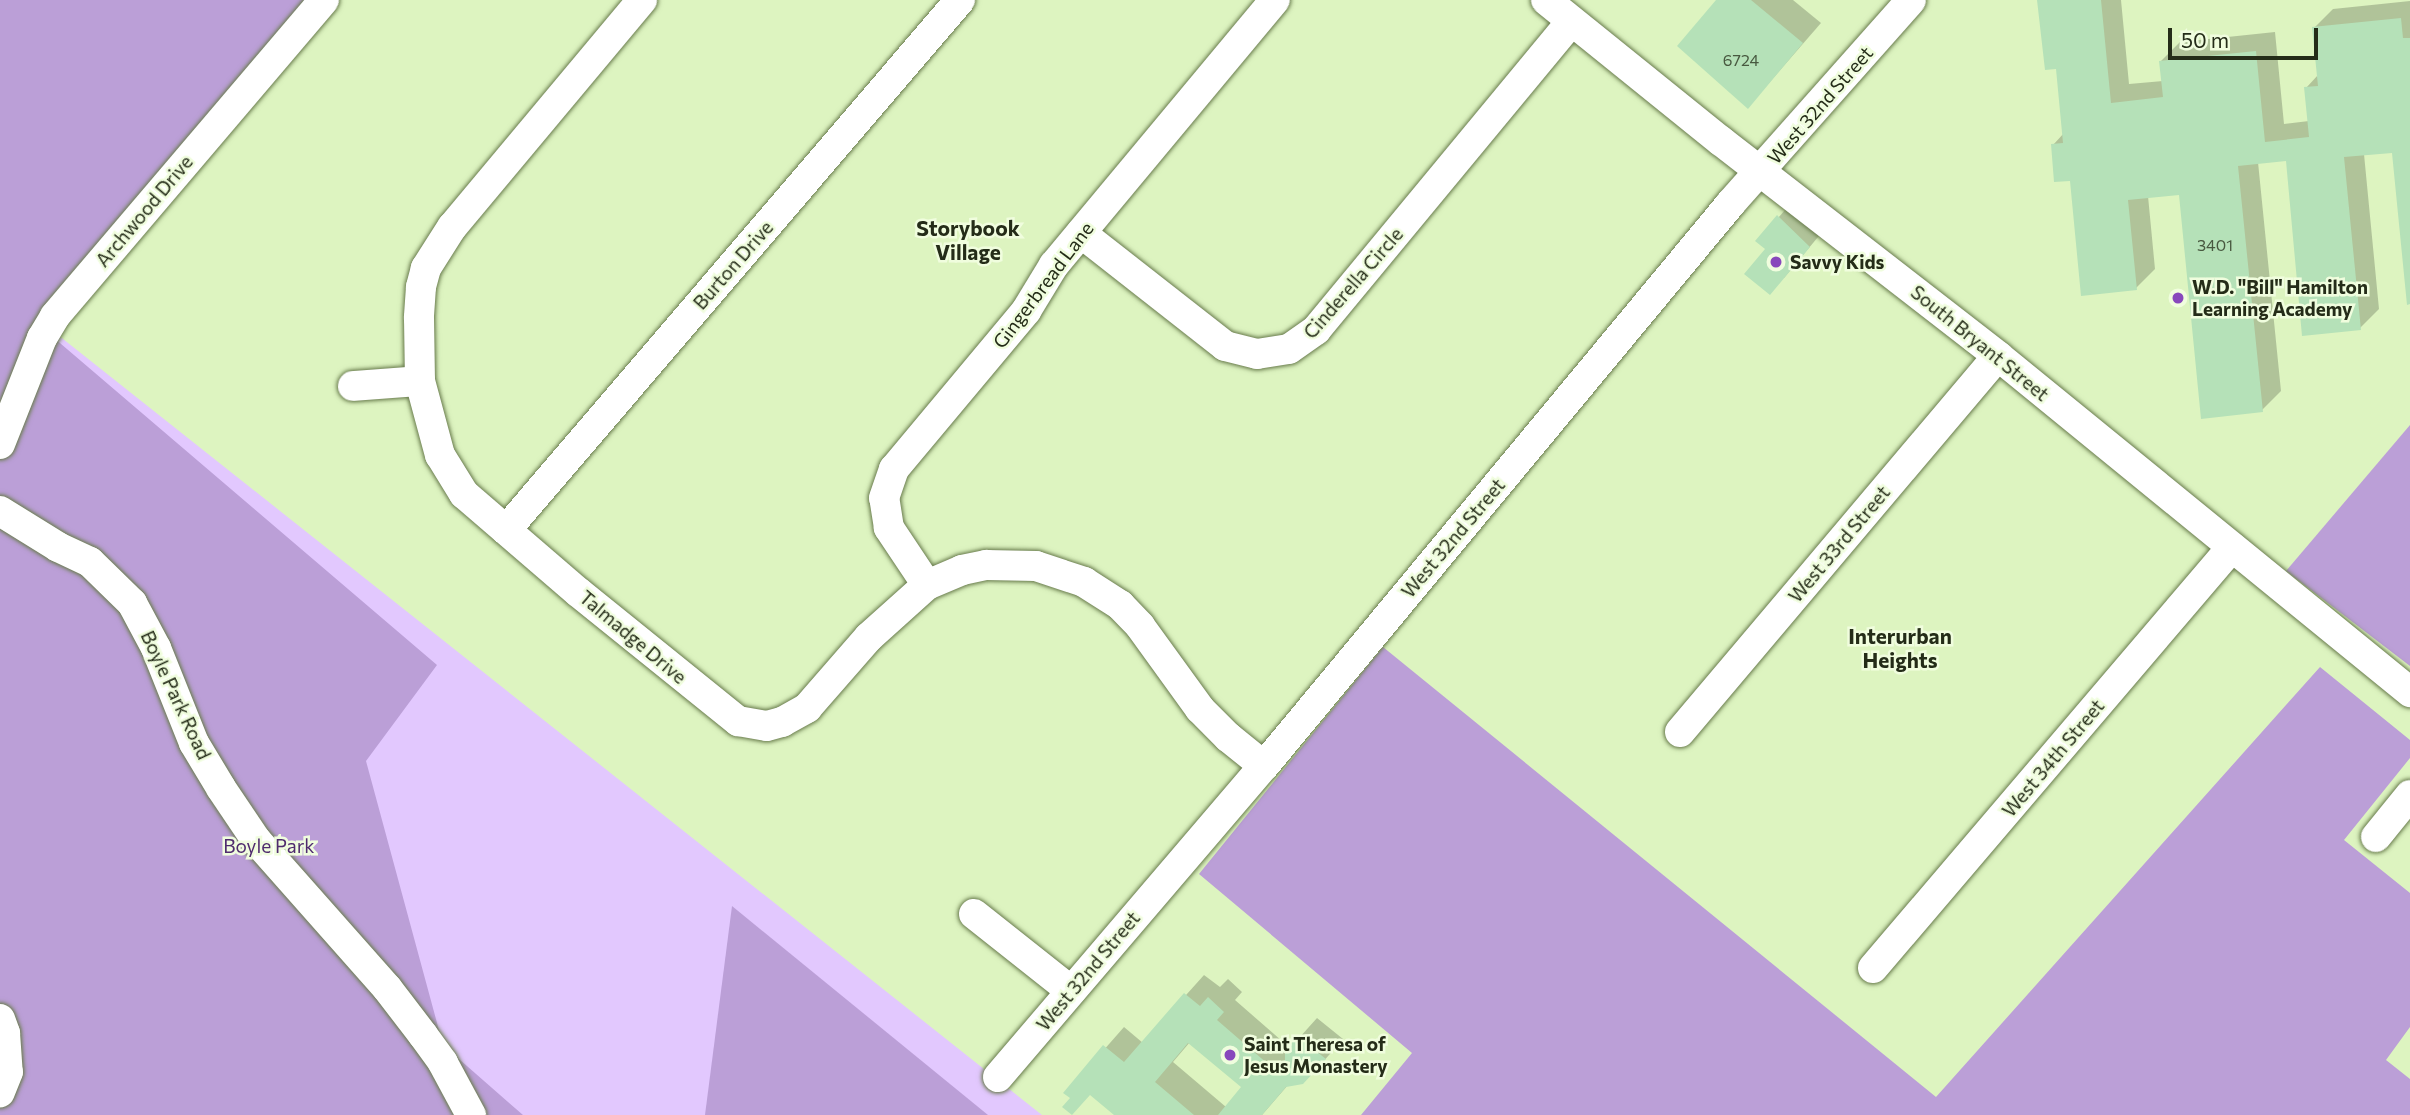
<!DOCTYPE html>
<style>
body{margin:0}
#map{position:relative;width:2410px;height:1115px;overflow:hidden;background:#ddf4c0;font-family:Commissioner,sans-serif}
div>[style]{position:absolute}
.green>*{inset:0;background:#e2c8fe}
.forest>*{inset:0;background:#bb9fd7}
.shadow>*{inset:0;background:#0003}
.building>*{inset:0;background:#b5e1b8}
.roads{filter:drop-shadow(0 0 2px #687b4c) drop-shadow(0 0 2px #687b4c)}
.minor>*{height:30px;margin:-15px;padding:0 15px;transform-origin:15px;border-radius:15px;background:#fff}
.dots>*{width:19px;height:19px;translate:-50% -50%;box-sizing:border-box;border:4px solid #f0fdde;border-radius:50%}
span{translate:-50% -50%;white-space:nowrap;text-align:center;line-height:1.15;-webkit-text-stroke:5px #f0fdde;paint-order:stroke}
.number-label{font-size:16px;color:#485940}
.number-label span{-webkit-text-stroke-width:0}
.street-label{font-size:19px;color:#242c18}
.poi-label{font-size:19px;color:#242c18;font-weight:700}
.left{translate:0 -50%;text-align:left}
.park-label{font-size:19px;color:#4f2b6e}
.neighbourhood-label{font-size:21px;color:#242c18;font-weight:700}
.scale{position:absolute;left:2168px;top:28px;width:150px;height:32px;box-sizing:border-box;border:4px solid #242c18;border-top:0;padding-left:9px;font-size:21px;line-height:24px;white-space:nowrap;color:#242c18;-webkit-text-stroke:5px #f0fdde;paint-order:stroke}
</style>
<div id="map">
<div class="green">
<i style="clip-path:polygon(0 0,58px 335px,1042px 1115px,0 1115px)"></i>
</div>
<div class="forest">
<i style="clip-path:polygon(0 0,309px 0,40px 326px,437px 665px,366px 761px,443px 1045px,523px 1115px,0 1115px)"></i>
<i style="clip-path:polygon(2410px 425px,2410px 666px,2286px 571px)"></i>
<i style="clip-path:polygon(1383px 647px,1936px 1097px,2320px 667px,2410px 740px,2410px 758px,2344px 840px,2410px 893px,2410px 1027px,2386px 1060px,2410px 1079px,2410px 1115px,1361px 1115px,1412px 1053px,1199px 874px)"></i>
<i style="clip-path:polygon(732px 906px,988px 1115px,705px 1115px)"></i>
</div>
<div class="shadow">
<i style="clip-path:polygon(1718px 0,1793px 0,1821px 23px,1748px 107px)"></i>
<i style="clip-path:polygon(2039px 0,2121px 0,2129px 84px,2163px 81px,2161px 61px,2180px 42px,2275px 32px,2284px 124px,2309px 121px,2306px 88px,2318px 75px,2314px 28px,2333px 9px,2410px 1px,2410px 303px,2393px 151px,2364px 154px,2379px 309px,2360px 328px,2287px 159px,2258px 162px,2281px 391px,2262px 410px,2180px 193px,2148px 196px,2155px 269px,2136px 288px,2053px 145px,2064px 133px,2058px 67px)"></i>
<i style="clip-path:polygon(1792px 202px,1823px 231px,1784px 278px,1768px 249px,1758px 241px)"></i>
<i style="clip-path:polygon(evenodd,1204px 975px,1220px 987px,1228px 979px,1242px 992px,1235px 1000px,1290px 1048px,1317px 1018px,1343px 1039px,1322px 1063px,1288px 1085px,1262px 1115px,1117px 1115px,1091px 1094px,1072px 1097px,1066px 1093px,1124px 1027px,1143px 1043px,1204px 975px,1190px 1042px,1243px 1086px,1226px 1107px,1173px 1062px,1190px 1042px)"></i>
</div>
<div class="building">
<i style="clip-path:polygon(1716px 0,1751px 0,1803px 43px,1748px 109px,1677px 46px)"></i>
<i style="clip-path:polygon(2037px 0,2101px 0,2111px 103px,2163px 97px,2159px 61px,2256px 51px,2265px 142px,2309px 137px,2304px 87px,2318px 86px,2312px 27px,2401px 18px,2403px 38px,2410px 38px,2410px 304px,2407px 305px,2392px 153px,2344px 157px,2361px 330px,2302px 336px,2286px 161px,2238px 166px,2263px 412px,2201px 419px,2179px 195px,2128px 200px,2137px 290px,2081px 296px,2070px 181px,2054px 182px,2051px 144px,2063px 143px,2056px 69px,2045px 70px)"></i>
<i style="clip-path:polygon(1777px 215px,1810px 247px,1770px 295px,1744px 274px,1765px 249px,1755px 241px)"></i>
<i style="clip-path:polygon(1184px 993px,1200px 1006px,1208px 997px,1224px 1012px,1217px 1020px,1276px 1071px,1285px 1060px,1285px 1051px,1297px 1036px,1326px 1059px,1303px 1084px,1286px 1087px,1262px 1115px,1218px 1115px,1241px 1087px,1188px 1043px,1155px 1082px,1194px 1115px,1114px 1115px,1090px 1095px,1072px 1115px,1062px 1107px,1070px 1098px,1063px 1093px,1103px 1045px,1124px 1062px)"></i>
</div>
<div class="roads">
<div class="minor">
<i style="left:642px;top:0;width:296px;rotate:129.9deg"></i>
<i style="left:452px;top:227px;width:49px;rotate:122.4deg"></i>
<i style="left:426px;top:268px;width:20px;rotate:105deg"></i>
<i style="left:421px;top:287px;width:31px;rotate:94deg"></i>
<i style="left:419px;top:318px;width:63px;rotate:89.1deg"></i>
<i style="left:420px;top:381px;width:77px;rotate:74.9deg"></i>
<i style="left:440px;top:455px;width:46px;rotate:58.4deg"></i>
<i style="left:464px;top:494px;width:150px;rotate:40.7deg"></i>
<i style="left:578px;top:592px;width:206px;rotate:38.9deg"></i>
<i style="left:738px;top:721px;width:29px;rotate:10deg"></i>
<i style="left:767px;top:726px;width:16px;rotate:-15deg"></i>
<i style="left:782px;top:722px;width:29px;rotate:-29deg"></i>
<i style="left:807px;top:708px;width:94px;rotate:-48.9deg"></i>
<i style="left:869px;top:637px;width:78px;rotate:-41.9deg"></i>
<i style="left:927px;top:585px;width:38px;rotate:-23deg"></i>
<i style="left:962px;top:570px;width:25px;rotate:-12deg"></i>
<i style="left:986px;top:565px;width:50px;rotate:1.1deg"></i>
<i style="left:1036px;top:566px;width:51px;rotate:18.4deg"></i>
<i style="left:1084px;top:582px;width:43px;rotate:32.6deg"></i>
<i style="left:1120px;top:605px;width:29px;rotate:46deg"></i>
<i style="left:1140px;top:626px;width:102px;rotate:54.1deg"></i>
<i style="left:1200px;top:709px;width:40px;rotate:45deg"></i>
<i style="left:1228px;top:737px;width:46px;rotate:38.9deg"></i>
<i style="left:1546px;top:0;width:225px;rotate:38.9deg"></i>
<i style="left:1721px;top:141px;width:351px;rotate:37.8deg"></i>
<i style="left:1998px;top:356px;width:532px;rotate:39.2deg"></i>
<i style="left:1081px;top:233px;width:183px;rotate:38.1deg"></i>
<i style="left:1225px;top:346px;width:33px;rotate:14deg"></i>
<i style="left:1257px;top:354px;width:32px;rotate:-9deg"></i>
<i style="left:1289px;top:349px;width:33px;rotate:-35deg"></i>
<i style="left:1316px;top:330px;width:400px;rotate:-50.4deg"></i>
<i style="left:353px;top:386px;width:67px;rotate:-4.3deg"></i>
<i style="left:0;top:444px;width:114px;rotate:-68.4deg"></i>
<i style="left:42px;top:338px;width:26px;rotate:-59deg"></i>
<i style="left:55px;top:316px;width:415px;rotate:-49.6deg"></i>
<i style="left:0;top:511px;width:68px;rotate:31.8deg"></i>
<i style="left:58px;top:547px;width:35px;rotate:25deg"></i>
<i style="left:90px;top:562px;width:59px;rotate:44.3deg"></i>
<i style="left:132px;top:603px;width:51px;rotate:61.9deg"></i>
<i style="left:156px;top:648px;width:102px;rotate:68.2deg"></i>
<i style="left:194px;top:743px;width:52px;rotate:59deg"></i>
<i style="left:221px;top:788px;width:63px;rotate:56.1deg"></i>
<i style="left:256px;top:840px;width:198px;rotate:48.5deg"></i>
<i style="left:387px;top:988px;width:59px;rotate:52.5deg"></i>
<i style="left:423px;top:1035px;width:34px;rotate:54deg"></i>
<i style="left:443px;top:1063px;width:59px;rotate:61.7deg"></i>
<i style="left:506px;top:530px;width:698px;rotate:-49.42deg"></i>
<i style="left:927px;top:585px;width:69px;rotate:-123.7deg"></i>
<i style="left:889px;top:528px;width:30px;rotate:-99deg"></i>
<i style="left:884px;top:498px;width:31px;rotate:-71deg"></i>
<i style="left:894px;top:469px;width:206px;rotate:-50.1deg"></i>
<i style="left:1026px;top:311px;width:54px;rotate:-58.7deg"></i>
<i style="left:1054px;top:265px;width:345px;rotate:-50.2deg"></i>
<i style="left:1680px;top:732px;width:492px;rotate:-49.8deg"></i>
<i style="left:2376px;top:837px;width:54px;rotate:-51deg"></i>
<i style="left:974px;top:914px;width:124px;rotate:38.4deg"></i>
<i style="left:1873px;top:968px;width:553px;rotate:-49.54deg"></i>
<i style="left:0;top:1019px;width:15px;rotate:70deg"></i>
<i style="left:5px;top:1033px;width:39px;rotate:86deg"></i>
<i style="left:8px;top:1072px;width:22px;rotate:112deg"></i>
<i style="left:998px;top:1077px;width:409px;rotate:-49.5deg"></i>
<i style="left:1264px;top:766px;width:731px;rotate:-50.32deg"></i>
<i style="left:1731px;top:203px;width:271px;rotate:-48.4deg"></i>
</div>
</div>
<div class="dots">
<i style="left:1776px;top:262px;background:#8848bc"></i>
<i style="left:2178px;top:298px;background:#8848bc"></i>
<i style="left:1230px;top:1055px;background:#8848bc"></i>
</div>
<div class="number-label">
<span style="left:1741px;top:60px">6724</span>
<span style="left:2215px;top:245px">3401</span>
</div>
<div class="street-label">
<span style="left:1820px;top:105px;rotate:-49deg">West 32nd Street</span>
<span style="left:144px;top:211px;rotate:-50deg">Archwood Drive</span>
<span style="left:733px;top:265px;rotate:-49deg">Burton Drive</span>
<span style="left:1353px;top:283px;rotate:-49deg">Cinderella Circle</span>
<span style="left:1043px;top:285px;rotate:-53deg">Gingerbread Lane</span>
<span style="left:1980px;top:343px;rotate:39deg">South Bryant Street</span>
<span style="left:1453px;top:538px;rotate:-50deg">West 32nd Street</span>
<span style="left:1839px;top:544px;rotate:-50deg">West 33rd Street</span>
<span style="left:633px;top:637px;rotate:40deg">Talmadge Drive</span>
<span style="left:176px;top:695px;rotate:65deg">Boyle Park Road</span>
<span style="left:2053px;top:758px;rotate:-50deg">West 34th Street</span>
<span style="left:1088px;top:971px;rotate:-50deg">West 32nd Street</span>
</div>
<div class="poi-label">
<span class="left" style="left:1790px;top:262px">Savvy Kids</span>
<span class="left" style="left:2192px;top:298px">W.D. "Bill" Hamilton<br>Learning Academy</span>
<span class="left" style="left:1244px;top:1055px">Saint Theresa of<br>Jesus Monastery</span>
</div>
<div class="park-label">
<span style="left:269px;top:846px">Boyle Park</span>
</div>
<div class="neighbourhood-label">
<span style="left:968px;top:240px">Storybook<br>Village</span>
<span style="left:1900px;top:648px">Interurban<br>Heights</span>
</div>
<div class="scale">50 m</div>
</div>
